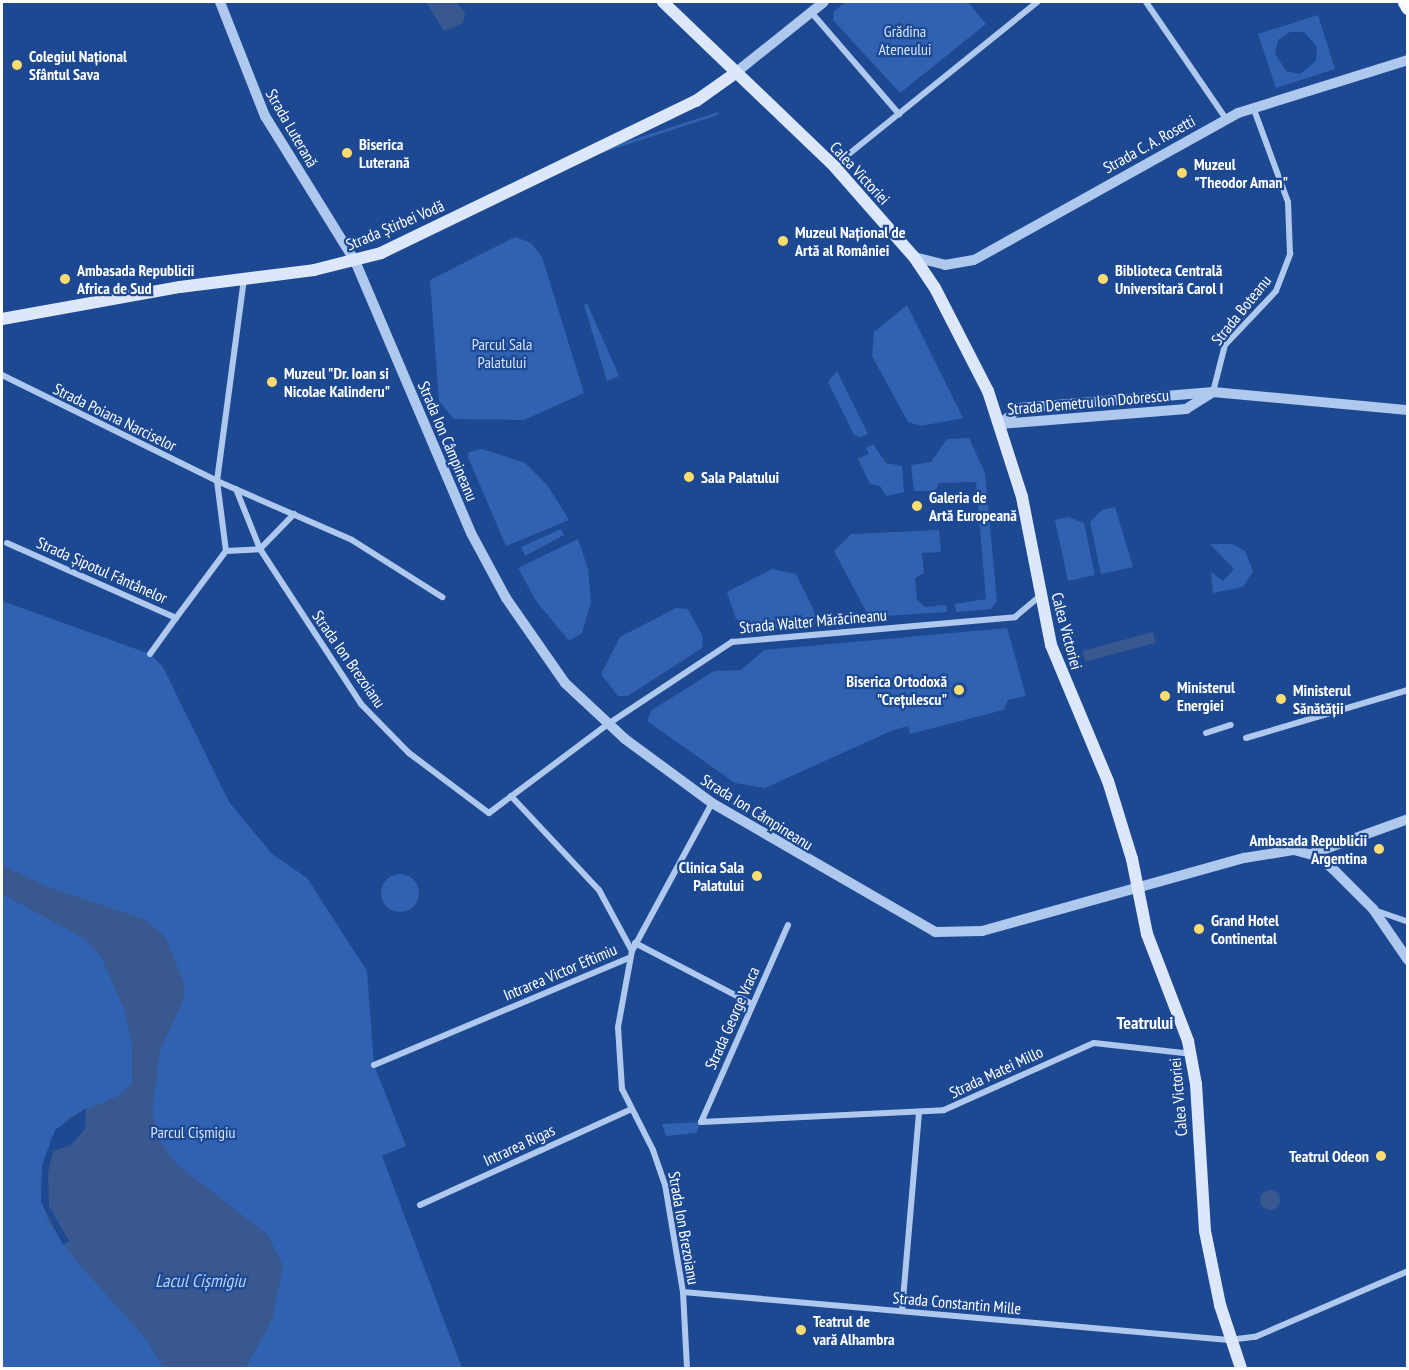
<!DOCTYPE html>
<meta charset="utf-8">
<style>
body{margin:0}
#map{position:relative;width:1409px;height:1370px;overflow:hidden;background:#1d4993;font-family:"PT Sans Narrow",sans-serif}
div>[style]{position:absolute}
.green>*{inset:0;background:#3062b1;transform-origin:0 0}
.round{border-radius:50%}
.water>*{inset:0;background:#39588f;transform-origin:0 0}
.pier>*{inset:0;background:#1d4993}
.minor>*{height:6px;margin:-3px;padding:0 3px;transform-origin:3px;border-radius:3px;background:#afc8ee}
.tertiary>*{height:10px;margin:-5px;padding:0 5px;transform-origin:5px;border-radius:5px;background:#afc8ee}
.secondary>*{height:12px;margin:-6px;padding:0 6px;transform-origin:6px;border-radius:6px;background:#dce7fa}
.primary>*{height:15px;margin:-7.5px;padding:0 7.5px;transform-origin:7.5px;border-radius:7.5px;background:#f6f9ff}
.dots>*{width:16px;height:16px;translate:-50% -50%;box-sizing:border-box;border:3px solid #1d4993;border-radius:50%}
span{translate:-50% -50%;white-space:nowrap;text-align:center;line-height:1.15;-webkit-text-stroke:4.5px #1d4993;paint-order:stroke}
.park-label{font-size:16px;color:#d5e4fa}
.poi-label{font-size:16px;color:#fff;font-weight:700}
.left{translate:0 -50%;text-align:left}
.right{translate:-100% -50%;text-align:right}
.street-label{font-size:16px;color:#fff}
.neighbourhood-label{font-size:18px;color:#fff;font-weight:700}
.water-label{font-size:18px;color:#bbd2f5;font-style:italic}
.frame{position:absolute;inset:0;border:3px solid #fff;pointer-events:none}
</style>
<div id="map">
<div class="green">
<i style="clip-path:polygon(846px 2px,968px 2px,986px 24px,900px 93px,833px 20px,834px 11px)"></i>
<i style="clip-path:polygon(evenodd,1318px 15px,1335px 69px,1276px 88px,1258px 34px,1318px 15px,1290px 32px,1304px 32px,1317px 47px,1316px 61px,1300px 74px,1286px 71px,1275px 54px,1278px 40px,1290px 32px)"></i>
<i style="left:718px;top:112px;width:3px;height:161px;rotate:72deg"></i>
<i style="clip-path:polygon(515px 237px,531px 243px,542px 257px,584px 393px,524px 420px,454px 419px,439px 401px,430px 280px)"></i>
<i style="clip-path:polygon(587px 303px,619px 376px,607px 381px,584px 305px)"></i>
<i style="clip-path:polygon(907px 305px,963px 418px,921px 426px,908px 422px,872px 356px,874px 332px)"></i>
<i style="clip-path:polygon(837px 371px,868px 434px,861px 437px,854px 435px,828px 382px)"></i>
<i style="clip-path:polygon(969px 438px,985px 473px,997px 601px,991px 609px,956px 612px,955px 604px,986px 599px,976px 482px,939px 483px,935px 491px,914px 491px,911px 465px,931px 462px,947px 439px)"></i>
<i style="clip-path:polygon(873px 444px,886px 463px,902px 466px,904px 492px,886px 496px,880px 486px,870px 484px,858px 459px,869px 454px,866px 448px)"></i>
<i style="clip-path:polygon(482px 449px,525px 463px,548px 486px,569px 520px,506px 546px,468px 457px,469px 452px)"></i>
<i style="clip-path:polygon(1115px 507px,1133px 567px,1101px 574px,1090px 522px,1102px 510px)"></i>
<i style="clip-path:polygon(1068px 517px,1084px 523px,1095px 575px,1068px 581px,1055px 520px)"></i>
<i style="clip-path:polygon(561px 529px,564px 535px,525px 556px,521px 547px)"></i>
<i style="clip-path:polygon(939px 530px,941px 552px,922px 553px,924px 573px,915px 578px,917px 600px,925px 607px,946px 605px,947px 612px,869px 617px,834px 551px,851px 534px)"></i>
<i style="clip-path:polygon(578px 539px,588px 569px,591px 602px,582px 633px,569px 641px,536px 601px,518px 568px)"></i>
<i style="clip-path:polygon(1210px 544px,1232px 544px,1245px 551px,1253px 571px,1243px 587px,1213px 593px,1211px 572px,1223px 581px,1234px 569px)"></i>
<i style="clip-path:polygon(772px 569px,796px 574px,817px 617px,814px 625px,756px 630px,736px 619px,727px 592px)"></i>
<i style="clip-path:polygon(2px 601px,150px 654px,163px 667px,229px 802px,272px 854px,307px 878px,367px 971px,374px 1065px,406px 1146px,382px 1156px,462px 1368px,2px 1368px)"></i>
<i style="clip-path:polygon(676px 608px,688px 609px,703px 637px,702px 648px,628px 696px,618px 696px,601px 674px,620px 637px)"></i>
<i style="clip-path:polygon(1007px 628px,1026px 696px,1008px 700px,1003px 710px,910px 734px,908px 726px,891px 731px,765px 788px,735px 783px,647px 721px,652px 710px,714px 671px,741px 670px,764px 650px)"></i>
<i class="round" style="left:381px;top:874px;width:38px;height:38px"></i>
<i style="clip-path:polygon(701px 1122px,696px 1133px,666px 1136px,662px 1124px)"></i>
</div>
<div class="water">
<i style="clip-path:polygon(426px 2px,456px 2px,465px 13px,463px 23px,444px 31px)"></i>
<i style="left:1153px;top:632px;width:11px;height:73px;rotate:75deg"></i>
<i style="clip-path:polygon(2px 865px,45px 886px,144px 919px,166px 938px,184px 983px,184px 998px,160px 1051px,152px 1113px,161px 1142px,176px 1164px,267px 1234px,283px 1265px,273px 1317px,246px 1368px,163px 1367px,146px 1339px,76px 1261px,48px 1222px,40px 1188px,52px 1136px,69px 1117px,118px 1096px,132px 1084px,132px 1045px,124px 1009px,101px 957px,85px 939px,2px 894px)"></i>
<i class="round" style="left:1260px;top:1190px;width:20px;height:20px"></i>
</div>
<div class="pier">
<i style="clip-path:polygon(86px 1108px,85px 1129px,71px 1145px,53px 1151px,48px 1173px,49px 1206px,69px 1241px,63px 1245px,41px 1202px,42px 1165px,55px 1130px)"></i>
</div>
<div class="minor">
<i style="left:1146px;top:2px;width:142px;rotate:55.6deg"></i>
<i style="left:811px;top:12px;width:135px;rotate:49.2deg"></i>
<i style="left:834px;top:166px;width:261px;rotate:-38.9deg"></i>
<i style="left:2px;top:375px;width:240px;rotate:26.2deg"></i>
<i style="left:217px;top:481px;width:147px;rotate:23.6deg"></i>
<i style="left:352px;top:540px;width:107px;rotate:32.3deg"></i>
<i style="left:1213px;top:392px;width:49px;rotate:-75.7deg"></i>
<i style="left:1225px;top:345px;width:74px;rotate:-46.6deg"></i>
<i style="left:1276px;top:291px;width:40px;rotate:-69deg"></i>
<i style="left:1290px;top:254px;width:52px;rotate:-92.2deg"></i>
<i style="left:1288px;top:202px;width:101px;rotate:-110.2deg"></i>
<i style="left:236px;top:489px;width:65px;rotate:68.2deg"></i>
<i style="left:260px;top:549px;width:185px;rotate:56.9deg"></i>
<i style="left:361px;top:704px;width:69px;rotate:45.6deg"></i>
<i style="left:409px;top:753px;width:100px;rotate:36.9deg"></i>
<i style="left:489px;top:813px;width:149px;rotate:-36.8deg"></i>
<i style="left:608px;top:724px;width:149px;rotate:-33.5deg"></i>
<i style="left:732px;top:642px;width:284px;rotate:-5deg"></i>
<i style="left:1015px;top:617px;width:33px;rotate:-40deg"></i>
<i style="left:7px;top:543px;width:185px;rotate:23.9deg"></i>
<i style="left:176px;top:618px;width:84px;rotate:-53.3deg"></i>
<i style="left:226px;top:551px;width:71px;rotate:-97.3deg"></i>
<i style="left:217px;top:481px;width:205px;rotate:-82.4deg"></i>
<i style="left:226px;top:551px;width:34px;rotate:-3deg"></i>
<i style="left:260px;top:549px;width:49px;rotate:-45.8deg"></i>
<i style="left:150px;top:654px;width:44px;rotate:-54.2deg"></i>
<i style="left:1206px;top:733px;width:26px;rotate:-18deg"></i>
<i style="left:1246px;top:738px;width:169px;rotate:-16.5deg"></i>
<i style="left:511px;top:796px;width:129px;rotate:46.9deg"></i>
<i style="left:599px;top:890px;width:69px;rotate:61.6deg"></i>
<i style="left:1374px;top:910px;width:36px;rotate:19deg"></i>
<i style="left:788px;top:925px;width:215px;rotate:113.8deg"></i>
<i style="left:701px;top:1122px;width:243px;rotate:-2.8deg"></i>
<i style="left:944px;top:1110px;width:164px;rotate:-24.1deg"></i>
<i style="left:1094px;top:1043px;width:99px;rotate:6.4deg"></i>
<i style="left:635px;top:943px;width:132px;rotate:27.5deg"></i>
<i style="left:374px;top:1065px;width:277px;rotate:-22.8deg"></i>
<i style="left:420px;top:1205px;width:230px;rotate:-24.4deg"></i>
<i style="left:683px;top:1292px;width:548px;rotate:5.02deg"></i>
<i style="left:1229px;top:1340px;width:26px;rotate:-7deg"></i>
<i style="left:1255px;top:1337px;width:167px;rotate:-23.3deg"></i>
<i style="left:902px;top:1311px;width:200px;rotate:-85.1deg"></i>
<i style="left:687px;top:1368px;width:76px;rotate:-93deg"></i>
<i style="left:683px;top:1292px;width:109px;rotate:-99.5deg"></i>
<i style="left:665px;top:1185px;width:37px;rotate:-109deg"></i>
<i style="left:653px;top:1150px;width:68px;rotate:-116.9deg"></i>
<i style="left:622px;top:1089px;width:62px;rotate:-93.7deg"></i>
<i style="left:618px;top:1027px;width:77px;rotate:-79.6deg"></i>
<i style="left:632px;top:951px;width:168px;rotate:-61.6deg"></i>
</div>
<div class="tertiary">
<i style="left:220px;top:2px;width:123px;rotate:68.5deg"></i>
<i style="left:265px;top:116px;width:171px;rotate:58.2deg"></i>
<i style="left:355px;top:261px;width:296px;rotate:66.9deg"></i>
<i style="left:471px;top:533px;width:74px;rotate:61.7deg"></i>
<i style="left:506px;top:598px;width:103px;rotate:55.2deg"></i>
<i style="left:565px;top:683px;width:82px;rotate:43deg"></i>
<i style="left:625px;top:739px;width:108px;rotate:36.3deg"></i>
<i style="left:712px;top:803px;width:258px;rotate:30deg"></i>
<i style="left:935px;top:932px;width:47px;rotate:-1.2deg"></i>
<i style="left:982px;top:931px;width:272px;rotate:-15.6deg"></i>
<i style="left:1244px;top:858px;width:51px;rotate:-9.1deg"></i>
<i style="left:1294px;top:850px;width:24px;rotate:15deg"></i>
<i style="left:1317px;top:856px;width:21px;rotate:39deg"></i>
<i style="left:1333px;top:869px;width:57px;rotate:45deg"></i>
<i style="left:1373px;top:909px;width:62px;rotate:55.5deg"></i>
<i style="left:734px;top:74px;width:115px;rotate:-38.7deg"></i>
<i style="left:914px;top:257px;width:32px;rotate:14deg"></i>
<i style="left:945px;top:265px;width:29px;rotate:-10deg"></i>
<i style="left:974px;top:260px;width:302px;rotate:-29.1deg"></i>
<i style="left:1238px;top:113px;width:178px;rotate:-17.3deg"></i>
<i style="left:1000px;top:424px;width:26px;rotate:-39deg"></i>
<i style="left:1020px;top:408px;width:194px;rotate:-4.7deg"></i>
<i style="left:1213px;top:392px;width:196px;rotate:5.3deg"></i>
<i style="left:1000px;top:424px;width:187px;rotate:-4.6deg"></i>
<i style="left:1186px;top:409px;width:32px;rotate:-32deg"></i>
<i style="left:1311px;top:854px;width:103px;rotate:-19.8deg"></i>
</div>
<div class="secondary">
<i style="left:663px;top:2px;width:237px;rotate:43.8deg"></i>
<i style="left:834px;top:166px;width:121px;rotate:48.7deg"></i>
<i style="left:914px;top:257px;width:37px;rotate:56deg"></i>
<i style="left:935px;top:288px;width:116px;rotate:62.8deg"></i>
<i style="left:988px;top:391px;width:111px;rotate:72.2deg"></i>
<i style="left:1022px;top:497px;width:151px;rotate:78.9deg"></i>
<i style="left:1051px;top:645px;width:147px;rotate:67.3deg"></i>
<i style="left:1108px;top:781px;width:82px;rotate:72.9deg"></i>
<i style="left:1132px;top:859px;width:76px;rotate:78.7deg"></i>
<i style="left:1147px;top:934px;width:115px;rotate:69deg"></i>
<i style="left:1188px;top:1041px;width:44px;rotate:79.5deg"></i>
<i style="left:1196px;top:1084px;width:147px;rotate:86.5deg"></i>
<i style="left:1205px;top:1231px;width:76px;rotate:78.5deg"></i>
<i style="left:1220px;top:1305px;width:66px;rotate:71.6deg"></i>
<i style="left:2px;top:319px;width:181px;rotate:-10.2deg"></i>
<i style="left:180px;top:287px;width:135px;rotate:-7.2deg"></i>
<i style="left:314px;top:270px;width:69px;rotate:-14.2deg"></i>
<i style="left:381px;top:253px;width:350px;rotate:-25.8deg"></i>
<i style="left:696px;top:101px;width:47px;rotate:-35.4deg"></i>
</div>
<div class="primary">
<i style="left:1405px;top:2px;width:6px;rotate:59deg"></i>
</div>
<div class="dots">
<i style="left:17px;top:65px;background:#fedd6e"></i>
<i style="left:347px;top:153px;background:#fedd6e"></i>
<i style="left:1182px;top:173px;background:#fedd6e"></i>
<i style="left:783px;top:241px;background:#fedd6e"></i>
<i style="left:65px;top:279px;background:#fedd6e"></i>
<i style="left:1103px;top:279px;background:#fedd6e"></i>
<i style="left:272px;top:382px;background:#fedd6e"></i>
<i style="left:689px;top:477px;background:#fedd6e"></i>
<i style="left:917px;top:506px;background:#fedd6e"></i>
<i style="left:959px;top:690px;background:#fedd6e"></i>
<i style="left:1165px;top:696px;background:#fedd6e"></i>
<i style="left:1281px;top:699px;background:#fedd6e"></i>
<i style="left:1379px;top:849px;background:#fedd6e"></i>
<i style="left:757px;top:876px;background:#fedd6e"></i>
<i style="left:1199px;top:929px;background:#fedd6e"></i>
<i style="left:1381px;top:1156px;background:#fedd6e"></i>
<i style="left:801px;top:1330px;background:#fedd6e"></i>
</div>
<div class="park-label">
<span style="left:905px;top:40px">Grădina<br>Ateneului</span>
<span style="left:502px;top:353px">Parcul Sala<br>Palatului</span>
<span style="left:193px;top:1132px">Parcul Cișmigiu</span>
</div>
<div class="poi-label">
<span class="left" style="left:29px;top:65px">Colegiul Național<br>Sfântul Sava</span>
<span class="left" style="left:359px;top:153px">Biserica<br>Luterană</span>
<span class="left" style="left:1194px;top:173px">Muzeul<br>"Theodor Aman"</span>
<span class="left" style="left:795px;top:241px">Muzeul Național de<br>Artă al României</span>
<span class="left" style="left:77px;top:279px">Ambasada Republicii<br>Africa de Sud</span>
<span class="left" style="left:1115px;top:279px">Biblioteca Centrală<br>Universitară Carol I</span>
<span class="left" style="left:284px;top:382px">Muzeul "Dr. Ioan si<br>Nicolae Kalinderu"</span>
<span class="left" style="left:701px;top:477px">Sala Palatului</span>
<span class="left" style="left:929px;top:506px">Galeria de<br>Artă Europeană</span>
<span class="right" style="left:947px;top:690px">Biserica Ortodoxă<br>"Crețulescu"</span>
<span class="left" style="left:1177px;top:696px">Ministerul<br>Energiei</span>
<span class="left" style="left:1293px;top:699px">Ministerul<br>Sănătății</span>
<span class="right" style="left:1367px;top:849px">Ambasada Republicii<br>Argentina</span>
<span class="right" style="left:744px;top:876px">Clinica Sala<br>Palatului</span>
<span class="left" style="left:1211px;top:929px">Grand Hotel<br>Continental</span>
<span class="right" style="left:1369px;top:1156px">Teatrul Odeon</span>
<span class="left" style="left:813px;top:1330px">Teatrul de<br>vară Alhambra</span>
</div>
<div class="street-label">
<span style="left:292px;top:128px;rotate:60deg">Strada Luterană</span>
<span style="left:1149px;top:144px;rotate:-29deg">Strada C. A. Rosetti</span>
<span style="left:860px;top:173px;rotate:47deg">Calea Victoriei</span>
<span style="left:395px;top:225px;rotate:-23deg">Strada Știrbei Vodă</span>
<span style="left:1241px;top:310px;rotate:-51deg">Strada Boteanu</span>
<span style="left:1088px;top:402px;rotate:-5deg">Strada Demetru Ion Dobrescu</span>
<span style="left:115px;top:417px;rotate:26deg">Strada Poiana Narciselor</span>
<span style="left:448px;top:441px;rotate:67deg">Strada Ion Câmpineanu</span>
<span style="left:102px;top:570px;rotate:24deg">Strada Șipotul Fântânelor</span>
<span style="left:813px;top:621px;rotate:-5deg">Strada Walter Mărăcineanu</span>
<span style="left:1067px;top:631px;rotate:75deg">Calea Victoriei</span>
<span style="left:349px;top:659px;rotate:55deg">Strada Ion Brezoianu</span>
<span style="left:757px;top:812px;rotate:32deg">Strada Ion Câmpineanu</span>
<span style="left:560px;top:972px;rotate:-23deg">Intrarea Victor Eftimiu</span>
<span style="left:732px;top:1018px;rotate:-66deg">Strada George Vraca</span>
<span style="left:996px;top:1072px;rotate:-25deg">Strada Matei Millo</span>
<span style="left:1178px;top:1097px;rotate:-95deg">Calea Victoriei</span>
<span style="left:519px;top:1145px;rotate:-25deg">Intrarea Rigas</span>
<span style="left:684px;top:1228px;rotate:80deg">Strada Ion Brezoianu</span>
<span style="left:957px;top:1303px;rotate:5deg">Strada Constantin Mille</span>
</div>
<div class="neighbourhood-label">
<span style="left:1145px;top:1023px">Teatrului</span>
</div>
<div class="water-label">
<span style="left:200px;top:1281px">Lacul Cișmigiu</span>
</div>
<div class="frame"></div>
</div>
